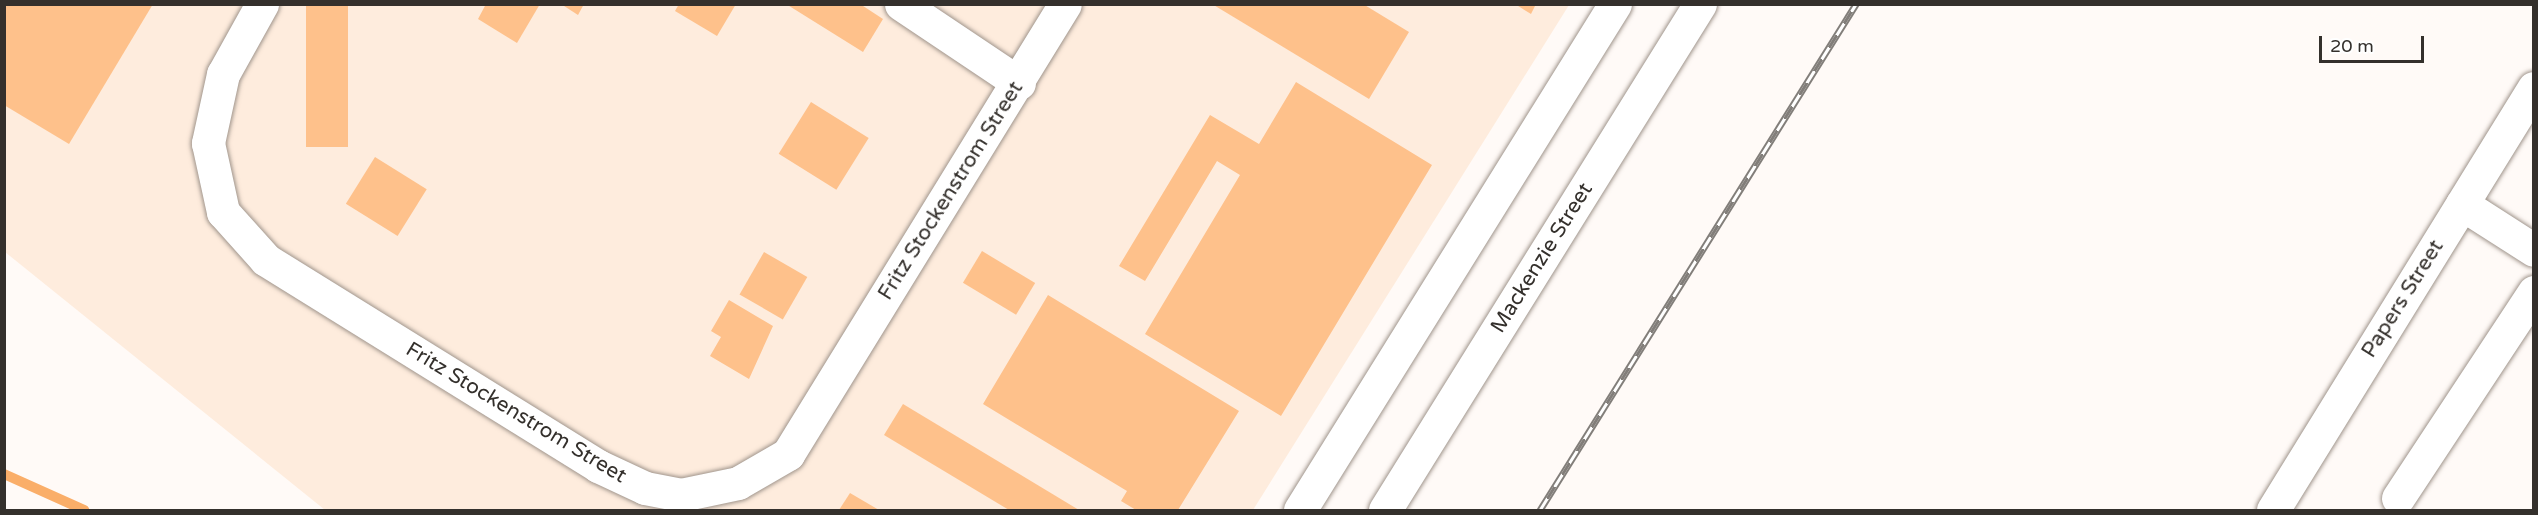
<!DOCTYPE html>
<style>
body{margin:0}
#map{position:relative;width:2538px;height:515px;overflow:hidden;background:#fffaf7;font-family:"Varela Round",sans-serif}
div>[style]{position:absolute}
.built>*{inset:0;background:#feecdd}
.stream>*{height:10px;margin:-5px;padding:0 5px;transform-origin:5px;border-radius:5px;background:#faae69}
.building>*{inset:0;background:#fec18b;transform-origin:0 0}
.roads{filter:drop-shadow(0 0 2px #a0958c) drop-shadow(0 0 2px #a0958c)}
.minor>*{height:33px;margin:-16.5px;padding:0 16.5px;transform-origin:16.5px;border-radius:16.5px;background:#fff}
.rail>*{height:7px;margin-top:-3.5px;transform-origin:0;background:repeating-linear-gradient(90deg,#fff 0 14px,#827e7a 0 28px);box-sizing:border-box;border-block:2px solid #827e7a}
span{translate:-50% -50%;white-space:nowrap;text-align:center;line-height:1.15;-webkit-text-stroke:6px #fff;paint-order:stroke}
.street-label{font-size:21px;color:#34302c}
.frame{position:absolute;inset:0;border:6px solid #34302c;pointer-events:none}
.scale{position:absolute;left:2319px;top:36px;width:105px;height:27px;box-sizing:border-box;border:3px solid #34302c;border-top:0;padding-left:8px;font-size:18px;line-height:21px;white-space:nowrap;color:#34302c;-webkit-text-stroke:4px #fff;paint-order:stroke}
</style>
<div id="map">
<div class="built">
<i style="clip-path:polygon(4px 5px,1569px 5px,1253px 510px,325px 510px,5px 252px)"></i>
</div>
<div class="stream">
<i style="left:4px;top:474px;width:88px;rotate:24.2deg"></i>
</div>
<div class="building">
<i style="clip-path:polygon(4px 4px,153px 4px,69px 144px,4px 105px)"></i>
<i style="left:306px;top:4px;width:42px;height:143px"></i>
<i style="clip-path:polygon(486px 4px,540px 4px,517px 43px,478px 19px)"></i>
<i style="clip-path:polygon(561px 4px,584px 4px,578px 15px)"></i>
<i style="clip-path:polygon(679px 4px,736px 4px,717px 36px,675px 11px)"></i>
<i style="clip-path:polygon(786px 4px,860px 4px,883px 19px,863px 52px)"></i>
<i style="clip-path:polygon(1212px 4px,1363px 4px,1409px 32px,1369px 99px)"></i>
<i style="clip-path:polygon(1515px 4px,1536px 4px,1531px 14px)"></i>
<i style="clip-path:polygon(1296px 82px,1432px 165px,1281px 416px,1145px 334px,1240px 175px,1217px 161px,1145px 281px,1119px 266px,1210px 115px,1259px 144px)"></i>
<i style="left:811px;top:102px;width:68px;height:61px;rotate:32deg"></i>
<i style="left:375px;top:157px;width:61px;height:55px;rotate:32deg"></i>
<i style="left:982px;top:251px;width:62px;height:37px;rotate:31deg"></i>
<i style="left:764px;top:252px;width:50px;height:49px;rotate:30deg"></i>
<i style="clip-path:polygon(1048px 295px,1239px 411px,1178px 510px,1136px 510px,1121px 501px,1127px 491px,983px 404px)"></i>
<i style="clip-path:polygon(729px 300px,773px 326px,749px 379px,710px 356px,721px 337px,711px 331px)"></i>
<i style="clip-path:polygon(903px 404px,1079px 510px,1009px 510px,884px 435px)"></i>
<i style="clip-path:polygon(850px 493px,879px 510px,839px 510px)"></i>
</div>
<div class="roads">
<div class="minor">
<i style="left:262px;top:4px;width:80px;rotate:119.1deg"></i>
<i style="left:223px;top:74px;width:71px;rotate:102.3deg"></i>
<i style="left:208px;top:143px;width:71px;rotate:77.7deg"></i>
<i style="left:223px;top:212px;width:64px;rotate:48.1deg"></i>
<i style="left:266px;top:260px;width:391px;rotate:31.8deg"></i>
<i style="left:598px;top:466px;width:52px;rotate:25.1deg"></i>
<i style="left:645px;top:488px;width:37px;rotate:11deg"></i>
<i style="left:681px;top:495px;width:58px;rotate:-11.9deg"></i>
<i style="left:738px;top:483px;width:58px;rotate:-30.1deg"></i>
<i style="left:788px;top:454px;width:528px;rotate:-58.39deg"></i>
<i style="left:901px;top:4px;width:142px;rotate:33.8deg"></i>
<i style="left:2462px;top:204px;width:85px;rotate:32.6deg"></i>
<i style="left:2398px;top:498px;width:247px;rotate:-56.6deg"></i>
<i style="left:1300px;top:510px;width:596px;rotate:-58.1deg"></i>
<i style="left:1385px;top:510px;width:596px;rotate:-58.1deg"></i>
<i style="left:2273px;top:510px;width:496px;rotate:-58.3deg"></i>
</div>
</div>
<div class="rail">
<i style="left:1540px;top:510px;width:597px;rotate:-58.01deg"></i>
</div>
<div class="street-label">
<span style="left:951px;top:191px;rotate:-58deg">Fritz Stockenstrom Street</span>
<span style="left:1542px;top:258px;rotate:-58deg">Mackenzie Street</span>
<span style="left:2403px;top:299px;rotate:-58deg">Papers Street</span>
<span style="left:516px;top:413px;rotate:31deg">Fritz Stockenstrom Street</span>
</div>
<div class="frame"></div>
<div class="scale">20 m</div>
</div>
